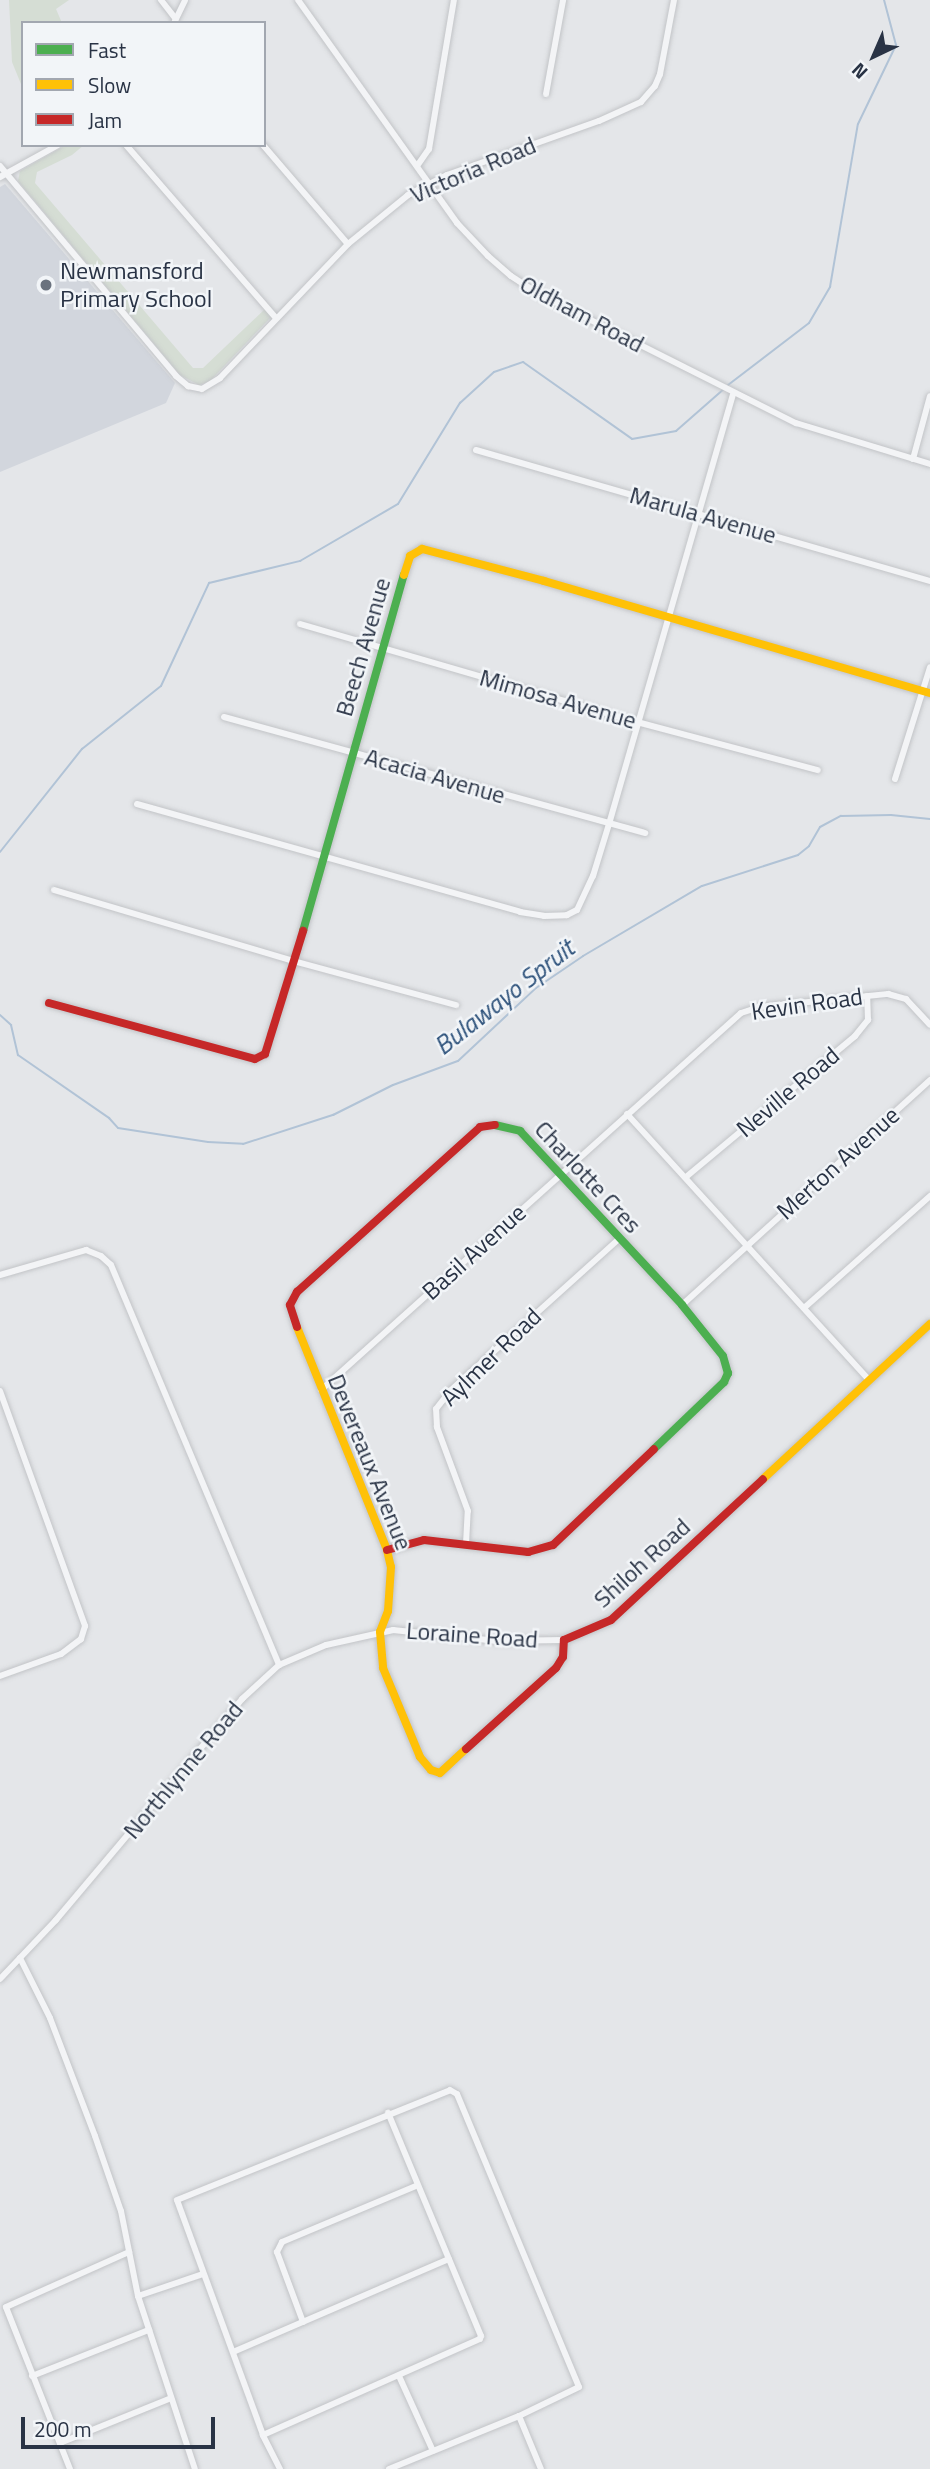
<!DOCTYPE html>
<style>
body{margin:0}
#map{position:relative;width:930px;height:2469px;overflow:hidden;background:#e4e6e9;font-family:"Titillium Web",sans-serif}
div>[style]{position:absolute}
.built>*{inset:0;background:#d2d6dd}
.green>*{inset:0;background:#d5ddd4}
.stream>*{height:2px;margin:-1px;padding:0 1px;transform-origin:1px;border-radius:1px;background:#b1c3d6}
.roads{filter:drop-shadow(0 0 2px #c2c4c7) drop-shadow(0 0 2px #c2c4c7)}
.street>*{height:6px;margin:-3px;padding:0 3px;transform-origin:3px;border-radius:3px;background:#f3f4f6}
.fast>*{height:8px;margin:-4px;padding:0 4px;transform-origin:4px;border-radius:4px;background:#4caf50}
.slow>*{height:8px;margin:-4px;padding:0 4px;transform-origin:4px;border-radius:4px;background:#ffc107}
.jam>*{height:8px;margin:-4px;padding:0 4px;transform-origin:4px;border-radius:4px;background:#c62828}
.dots>*{width:19px;height:19px;translate:-50% -50%;box-sizing:border-box;border:4px solid #f2f5f8;border-radius:50%}
span{translate:-50% -50%;white-space:nowrap;text-align:center;line-height:1.15;-webkit-text-stroke:5px #f2f5f8;paint-order:stroke}
.street-label{font-size:24px;color:#293345}
.poi-label{font-size:24px;color:#293345}
.left{translate:0 -50%;text-align:left}
.water-label{font-size:26px;color:#2f537c;font-style:italic}
.legend{position:absolute;left:21px;top:21px;width:245px;height:126px;box-sizing:border-box;background:#f2f5f8;border:2px solid #a2a7b0;margin:0;padding:9px 12px;list-style:none;font-size:21px;color:#293345}
.legend li{display:flex;align-items:center;gap:14px;height:35px}
.legend b{width:35px;border:2px solid #a2a7b0}
.north{position:absolute;left:839px;top:21px;width:70px;height:70px;-webkit-text-stroke:5px #f2f5f8;paint-order:stroke;rotate:224deg;font-size:19px;font-weight:700;line-height:28px;text-align:center;color:#293345}
.north::after{content:'';display:block;margin:auto;width:24px;height:32px;background:#293345;clip-path:polygon(50% 0,100% 100%,50% 72%,0 100%)}
.scale{position:absolute;left:21px;top:2417px;width:194px;height:32px;box-sizing:border-box;border:4px solid #293345;border-top:0;padding-left:9px;font-size:21px;line-height:24px;white-space:nowrap;color:#293345;-webkit-text-stroke:5px #f2f5f8;paint-order:stroke}
</style>
<div id="map">
<div class="built">
<i style="clip-path:polygon(5px 184px,175px 383px,166px 403px,0 472px,0 187px)"></i>
</div>
<div class="green">
<i style="clip-path:polygon(9px 0,69px 0,56px 9px,62px 23px,23px 23px,23px 89px,12px 62px)"></i>
<i style="clip-path:polygon(66px 145px,84px 145px,72px 155px,37px 172px,35px 183px,193px 368px,203px 368px,265px 309px,272px 316px,210px 381px,199px 385px,180px 375px,18px 181px,20px 171px)"></i>
</div>
<div class="stream">
<i style="left:728px;top:385px;width:102px;rotate:-37.4deg"></i>
<i style="left:809px;top:323px;width:42px;rotate:-59.7deg"></i>
<i style="left:830px;top:287px;width:165px;rotate:-80.3deg"></i>
<i style="left:858px;top:124px;width:88px;rotate:-64.3deg"></i>
<i style="left:896px;top:45px;width:47px;rotate:-104.9deg"></i>
<i style="left:0;top:852px;width:132px;rotate:-51.5deg"></i>
<i style="left:82px;top:749px;width:101px;rotate:-38.6deg"></i>
<i style="left:161px;top:686px;width:114px;rotate:-65deg"></i>
<i style="left:209px;top:583px;width:94px;rotate:-13.6deg"></i>
<i style="left:300px;top:561px;width:113px;rotate:-30.2deg"></i>
<i style="left:398px;top:504px;width:119px;rotate:-58.5deg"></i>
<i style="left:460px;top:403px;width:46px;rotate:-42.4deg"></i>
<i style="left:494px;top:372px;width:31px;rotate:-19deg"></i>
<i style="left:523px;top:362px;width:133px;rotate:35.2deg"></i>
<i style="left:632px;top:439px;width:45px;rotate:-10.3deg"></i>
<i style="left:676px;top:431px;width:64px;rotate:-41.2deg"></i>
<i style="left:0;top:1015px;width:15px;rotate:42deg"></i>
<i style="left:11px;top:1025px;width:31px;rotate:77deg"></i>
<i style="left:18px;top:1055px;width:111px;rotate:34.7deg"></i>
<i style="left:109px;top:1118px;width:13px;rotate:48deg"></i>
<i style="left:118px;top:1128px;width:91px;rotate:8.8deg"></i>
<i style="left:208px;top:1142px;width:35px;rotate:3deg"></i>
<i style="left:243px;top:1144px;width:95px;rotate:-17.9deg"></i>
<i style="left:333px;top:1115px;width:67px;rotate:-26.6deg"></i>
<i style="left:393px;top:1085px;width:69px;rotate:-20.3deg"></i>
<i style="left:458px;top:1061px;width:107px;rotate:-43.1deg"></i>
<i style="left:536px;top:988px;width:57px;rotate:-34.2deg"></i>
<i style="left:583px;top:956px;width:138px;rotate:-30.5deg"></i>
<i style="left:702px;top:886px;width:101px;rotate:-17.9deg"></i>
<i style="left:798px;top:855px;width:14px;rotate:-39deg"></i>
<i style="left:809px;top:846px;width:22px;rotate:-60deg"></i>
<i style="left:820px;top:827px;width:24px;rotate:-28deg"></i>
<i style="left:841px;top:816px;width:50px;rotate:-1.1deg"></i>
<i style="left:891px;top:815px;width:39px;rotate:6deg"></i>
</div>
<div class="roads">
<div class="street">
<i style="left:161px;top:0;width:24px;rotate:52deg"></i>
<i style="left:298px;top:0;width:274px;rotate:54.5deg"></i>
<i style="left:457px;top:223px;width:45px;rotate:46.8deg"></i>
<i style="left:488px;top:256px;width:30px;rotate:41deg"></i>
<i style="left:511px;top:276px;width:31px;rotate:33deg"></i>
<i style="left:537px;top:293px;width:290px;rotate:26.7deg"></i>
<i style="left:796px;top:423px;width:140px;rotate:17deg"></i>
<i style="left:174px;top:23px;width:25px;rotate:-64deg"></i>
<i style="left:546px;top:94px;width:96px;rotate:-79.7deg"></i>
<i style="left:126px;top:145px;width:228px;rotate:49.1deg"></i>
<i style="left:263px;top:145px;width:130px;rotate:49.4deg"></i>
<i style="left:0;top:166px;width:274px;rotate:50deg"></i>
<i style="left:176px;top:376px;width:16px;rotate:40deg"></i>
<i style="left:188px;top:386px;width:14px;rotate:12deg"></i>
<i style="left:202px;top:389px;width:21px;rotate:-31deg"></i>
<i style="left:220px;top:378px;width:185px;rotate:-46.3deg"></i>
<i style="left:348px;top:244px;width:77px;rotate:-39.2deg"></i>
<i style="left:408px;top:195px;width:44px;rotate:-27.1deg"></i>
<i style="left:447px;top:175px;width:161px;rotate:-19.6deg"></i>
<i style="left:599px;top:121px;width:46px;rotate:-24.3deg"></i>
<i style="left:641px;top:102px;width:21px;rotate:-49deg"></i>
<i style="left:655px;top:86px;width:13px;rotate:-67deg"></i>
<i style="left:660px;top:74px;width:75px;rotate:-79.3deg"></i>
<i style="left:417px;top:166px;width:21px;rotate:-55deg"></i>
<i style="left:429px;top:149px;width:151px;rotate:-80.5deg"></i>
<i style="left:0;top:177px;width:66px;rotate:-28.9deg"></i>
<i style="left:476px;top:450px;width:473px;rotate:16.1deg"></i>
<i style="left:913px;top:459px;width:65px;rotate:-74.9deg"></i>
<i style="left:300px;top:624px;width:351px;rotate:16.2deg"></i>
<i style="left:637px;top:722px;width:187px;rotate:14.9deg"></i>
<i style="left:224px;top:717px;width:437px;rotate:15.4deg"></i>
<i style="left:895px;top:779px;width:117px;rotate:-72.6deg"></i>
<i style="left:137px;top:804px;width:398px;rotate:15.7deg"></i>
<i style="left:520px;top:912px;width:24px;rotate:9deg"></i>
<i style="left:544px;top:916px;width:23px;rotate:-2deg"></i>
<i style="left:567px;top:915px;width:11px;rotate:-27deg"></i>
<i style="left:577px;top:910px;width:38px;rotate:-65deg"></i>
<i style="left:593px;top:876px;width:54px;rotate:-72.9deg"></i>
<i style="left:609px;top:824px;width:448px;rotate:-73.9deg"></i>
<i style="left:54px;top:890px;width:249px;rotate:16.5deg"></i>
<i style="left:293px;top:961px;width:169px;rotate:15.1deg"></i>
<i style="left:627px;top:1114px;width:360px;rotate:47.7deg"></i>
<i style="left:686px;top:1177px;width:220px;rotate:-39.8deg"></i>
<i style="left:855px;top:1036px;width:21px;rotate:-51deg"></i>
<i style="left:868px;top:1020px;width:24px;rotate:-92deg"></i>
<i style="left:0;top:1275px;width:90px;rotate:-16.2deg"></i>
<i style="left:86px;top:1250px;width:16px;rotate:22deg"></i>
<i style="left:101px;top:1256px;width:13px;rotate:42deg"></i>
<i style="left:111px;top:1265px;width:434px;rotate:67.2deg"></i>
<i style="left:682px;top:1305px;width:335px;rotate:-42.2deg"></i>
<i style="left:804px;top:1308px;width:169px;rotate:-41.6deg"></i>
<i style="left:321px;top:1390px;width:564px;rotate:-41.91deg"></i>
<i style="left:741px;top:1013px;width:19px;rotate:-18deg"></i>
<i style="left:759px;top:1007px;width:130px;rotate:-5.8deg"></i>
<i style="left:888px;top:994px;width:19px;rotate:16deg"></i>
<i style="left:906px;top:999px;width:35px;rotate:47deg"></i>
<i style="left:0;top:1391px;width:250px;rotate:70.1deg"></i>
<i style="left:85px;top:1626px;width:14px;rotate:107deg"></i>
<i style="left:81px;top:1639px;width:25px;rotate:143deg"></i>
<i style="left:61px;top:1654px;width:65px;rotate:160.2deg"></i>
<i style="left:466px;top:1544px;width:33px;rotate:-87deg"></i>
<i style="left:468px;top:1511px;width:90px;rotate:-110.3deg"></i>
<i style="left:437px;top:1427px;width:18px;rotate:-93deg"></i>
<i style="left:436px;top:1409px;width:23px;rotate:-52deg"></i>
<i style="left:450px;top:1391px;width:227px;rotate:-42deg"></i>
<i style="left:20px;top:1958px;width:67px;rotate:63.4deg"></i>
<i style="left:50px;top:2018px;width:126px;rotate:69.1deg"></i>
<i style="left:95px;top:2136px;width:79px;rotate:70.9deg"></i>
<i style="left:121px;top:2211px;width:87px;rotate:78.7deg"></i>
<i style="left:138px;top:2296px;width:182px;rotate:71.8deg"></i>
<i style="left:0;top:1979px;width:81px;rotate:-46.5deg"></i>
<i style="left:56px;top:1920px;width:289px;rotate:-49.9deg"></i>
<i style="left:242px;top:1699px;width:50px;rotate:-42.6deg"></i>
<i style="left:279px;top:1665px;width:51px;rotate:-23.1deg"></i>
<i style="left:326px;top:1645px;width:69px;rotate:-12.6deg"></i>
<i style="left:393px;top:1630px;width:105px;rotate:6deg"></i>
<i style="left:497px;top:1641px;width:67px;rotate:-0.9deg"></i>
<i style="left:138px;top:2296px;width:69px;rotate:-18.7deg"></i>
<i style="left:303px;top:2322px;width:75px;rotate:-110.4deg"></i>
<i style="left:277px;top:2252px;width:11px;rotate:-63deg"></i>
<i style="left:282px;top:2242px;width:147px;rotate:-22.7deg"></i>
<i style="left:233px;top:2352px;width:235px;rotate:-23.3deg"></i>
<i style="left:32px;top:2376px;width:126px;rotate:-21.5deg"></i>
<i style="left:399px;top:2376px;width:82px;rotate:65.6deg"></i>
<i style="left:263px;top:2435px;width:237px;rotate:-23.9deg"></i>
<i style="left:480px;top:2339px;width:3px;rotate:-72deg"></i>
<i style="left:481px;top:2336px;width:242px;rotate:-112.6deg"></i>
<i style="left:60px;top:2443px;width:118px;rotate:-22deg"></i>
<i style="left:70px;top:2469px;width:174px;rotate:-111.6deg"></i>
<i style="left:6px;top:2307px;width:135px;rotate:-24.1deg"></i>
<i style="left:280px;top:2469px;width:38px;rotate:-117deg"></i>
<i style="left:263px;top:2435px;width:250px;rotate:-110.1deg"></i>
<i style="left:177px;top:2200px;width:294px;rotate:-21.9deg"></i>
<i style="left:450px;top:2090px;width:8px;rotate:30deg"></i>
<i style="left:457px;top:2094px;width:317px;rotate:67.4deg"></i>
<i style="left:579px;top:2387px;width:67px;rotate:154.2deg"></i>
<i style="left:389px;top:2469px;width:140px;rotate:-22.2deg"></i>
<i style="left:519px;top:2416px;width:57px;rotate:67.5deg"></i>
</div>
<div class="fast">
<i style="left:303px;top:931px;width:370px;rotate:-74.2deg"></i>
<i style="left:495px;top:1125px;width:26px;rotate:13deg"></i>
<i style="left:520px;top:1131px;width:238px;rotate:47deg"></i>
<i style="left:682px;top:1305px;width:65px;rotate:51.2deg"></i>
<i style="left:723px;top:1356px;width:18px;rotate:74deg"></i>
<i style="left:728px;top:1373px;width:10px;rotate:114deg"></i>
<i style="left:724px;top:1382px;width:97px;rotate:136.3deg"></i>
</div>
<div class="slow">
<i style="left:404px;top:575px;width:20px;rotate:-72deg"></i>
<i style="left:410px;top:556px;width:14px;rotate:-30deg"></i>
<i style="left:422px;top:549px;width:126px;rotate:14.7deg"></i>
<i style="left:544px;top:581px;width:402px;rotate:16.2deg"></i>
<i style="left:297px;top:1327px;width:240px;rotate:68deg"></i>
<i style="left:387px;top:1550px;width:17px;rotate:77deg"></i>
<i style="left:391px;top:1567px;width:44px;rotate:93.9deg"></i>
<i style="left:388px;top:1611px;width:22px;rotate:111deg"></i>
<i style="left:380px;top:1632px;width:36px;rotate:85deg"></i>
<i style="left:383px;top:1668px;width:96px;rotate:67.4deg"></i>
<i style="left:420px;top:1757px;width:17px;rotate:50deg"></i>
<i style="left:431px;top:1770px;width:9px;rotate:18deg"></i>
<i style="left:440px;top:1773px;width:35px;rotate:-43deg"></i>
<i style="left:763px;top:1479px;width:228px;rotate:-42.9deg"></i>
</div>
<div class="jam">
<i style="left:49px;top:1003px;width:213px;rotate:15.2deg"></i>
<i style="left:255px;top:1059px;width:11px;rotate:-27deg"></i>
<i style="left:265px;top:1054px;width:129px;rotate:-72.8deg"></i>
<i style="left:297px;top:1327px;width:23px;rotate:-108deg"></i>
<i style="left:290px;top:1305px;width:15px;rotate:-62deg"></i>
<i style="left:297px;top:1292px;width:246px;rotate:-42deg"></i>
<i style="left:480px;top:1127px;width:15px;rotate:-8deg"></i>
<i style="left:387px;top:1550px;width:38px;rotate:-15deg"></i>
<i style="left:424px;top:1540px;width:105px;rotate:6.6deg"></i>
<i style="left:528px;top:1552px;width:26px;rotate:-16deg"></i>
<i style="left:553px;top:1545px;width:139px;rotate:-43.5deg"></i>
<i style="left:466px;top:1749px;width:121px;rotate:-42deg"></i>
<i style="left:556px;top:1668px;width:13px;rotate:-58deg"></i>
<i style="left:563px;top:1657px;width:17px;rotate:-87deg"></i>
<i style="left:564px;top:1640px;width:51px;rotate:-23.1deg"></i>
<i style="left:611px;top:1620px;width:207px;rotate:-42.8deg"></i>
</div>
</div>
<div class="dots">
<i style="left:46px;top:285px;background:#6a727e"></i>
</div>
<div class="street-label">
<span style="left:473px;top:170px;rotate:-23deg">Victoria Road</span>
<span style="left:582px;top:314px;rotate:28deg">Oldham Road</span>
<span style="left:703px;top:515px;rotate:16deg">Marula Avenue</span>
<span style="left:363px;top:647px;rotate:-74deg">Beech Avenue</span>
<span style="left:558px;top:699px;rotate:16deg">Mimosa Avenue</span>
<span style="left:435px;top:776px;rotate:16deg">Acacia Avenue</span>
<span style="left:807px;top:1004px;rotate:-8deg">Kevin Road</span>
<span style="left:788px;top:1092px;rotate:-40deg">Neville Road</span>
<span style="left:838px;top:1163px;rotate:-42deg">Merton Avenue</span>
<span style="left:588px;top:1177px;rotate:47deg">Charlotte Cres</span>
<span style="left:474px;top:1252px;rotate:-42deg">Basil Avenue</span>
<span style="left:491px;top:1357px;rotate:-44deg">Aylmer Road</span>
<span style="left:370px;top:1462px;rotate:68deg">Devereaux Avenue</span>
<span style="left:642px;top:1563px;rotate:-42deg">Shiloh Road</span>
<span style="left:472px;top:1635px;rotate:4deg">Loraine Road</span>
<span style="left:183px;top:1770px;rotate:-50deg">Northlynne Road</span>
</div>
<div class="poi-label">
<span class="left" style="left:60px;top:285px">Newmansford<br>Primary School</span>
</div>
<div class="water-label">
<span style="left:504px;top:997px;rotate:-38deg">Bulawayo Spruit</span>
</div>
<ul class="legend">
<li><b style="height:9px;background:#4caf50"></b>Fast</li>
<li><b style="height:9px;background:#ffc107"></b>Slow</li>
<li><b style="height:9px;background:#c62828"></b>Jam</li>
</ul>
<div class="north">N</div>
<div class="scale">200 m</div>
</div>
